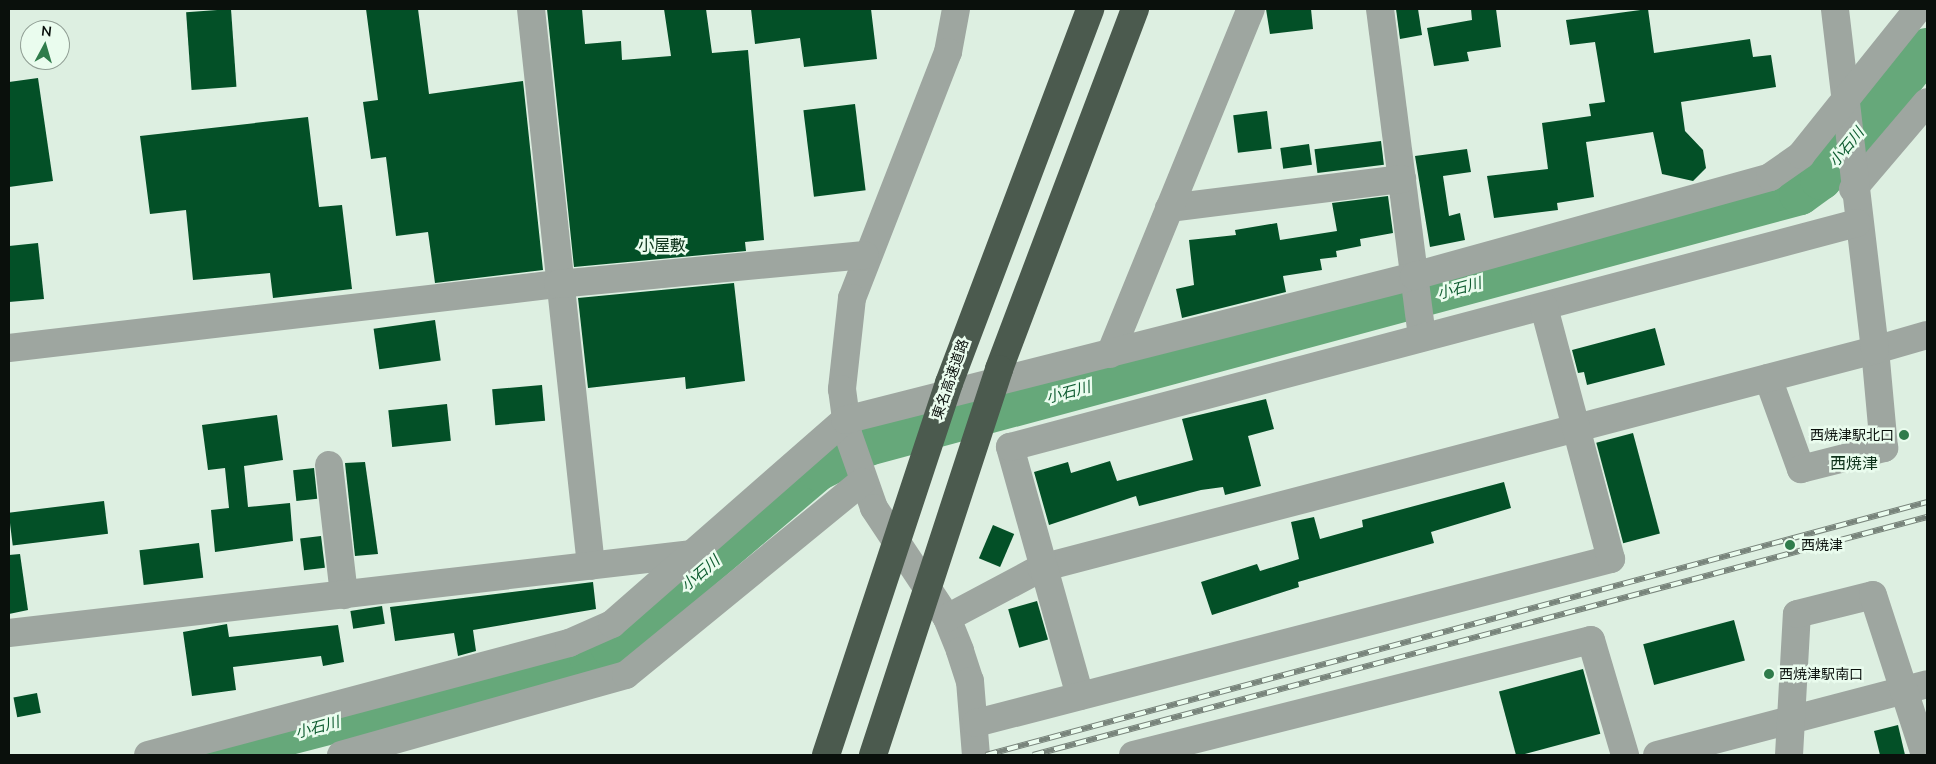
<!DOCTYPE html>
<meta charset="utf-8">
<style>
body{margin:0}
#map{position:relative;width:1936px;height:764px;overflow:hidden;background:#ddefe1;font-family:Mulish,"Noto Sans JP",sans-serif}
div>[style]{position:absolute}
.river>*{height:42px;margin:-21px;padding:0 21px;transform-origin:21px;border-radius:21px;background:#66a87a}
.building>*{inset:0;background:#035027;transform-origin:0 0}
.minor>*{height:28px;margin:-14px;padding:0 14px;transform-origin:14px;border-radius:14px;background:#9ea6a0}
.highway>*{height:28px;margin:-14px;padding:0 14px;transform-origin:14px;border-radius:14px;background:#4b5a4e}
.rail>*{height:5.5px;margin-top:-2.75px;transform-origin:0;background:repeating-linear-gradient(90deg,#eafcee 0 11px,#78847b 0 22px);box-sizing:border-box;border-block:1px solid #78847b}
.highway-bridge>*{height:28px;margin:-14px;padding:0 14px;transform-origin:14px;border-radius:14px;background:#4b5a4e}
.dots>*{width:14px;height:14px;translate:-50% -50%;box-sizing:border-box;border:2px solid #eafcee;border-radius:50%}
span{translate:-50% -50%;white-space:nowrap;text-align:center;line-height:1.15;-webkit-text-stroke:5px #eafcee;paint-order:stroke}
.street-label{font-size:14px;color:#0a100c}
.poi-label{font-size:14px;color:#0a100c}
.right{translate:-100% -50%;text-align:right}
.left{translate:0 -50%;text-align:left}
.water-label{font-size:15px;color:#0d5b2f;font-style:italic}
.quarter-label{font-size:16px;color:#0d321a}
.frame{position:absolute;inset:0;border:10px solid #0a100c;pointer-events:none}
.north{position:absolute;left:20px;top:20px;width:50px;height:50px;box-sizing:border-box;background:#eafcee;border:1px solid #909e94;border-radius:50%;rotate:6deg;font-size:14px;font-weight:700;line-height:20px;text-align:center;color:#0a100c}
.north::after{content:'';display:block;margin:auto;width:18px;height:22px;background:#2f7c4b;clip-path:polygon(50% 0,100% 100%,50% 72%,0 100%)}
</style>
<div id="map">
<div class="river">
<i style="left:208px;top:755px;width:395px;rotate:-14.5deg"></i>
<i style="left:590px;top:656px;width:23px;rotate:-25deg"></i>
<i style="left:611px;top:646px;width:272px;rotate:-40.4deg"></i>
<i style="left:818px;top:470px;width:56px;rotate:-26.6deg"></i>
<i style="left:868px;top:445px;width:965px;rotate:-15.07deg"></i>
<i style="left:1800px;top:194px;width:26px;rotate:-36deg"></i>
<i style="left:1821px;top:179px;width:168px;rotate:-50.8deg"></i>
</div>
<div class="building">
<i style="left:231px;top:9px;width:78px;height:45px;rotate:86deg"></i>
<i style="clip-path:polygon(366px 9px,418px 9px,429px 94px,523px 81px,543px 270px,435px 283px,428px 232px,396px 236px,386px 157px,371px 159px,363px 102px,378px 100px)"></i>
<i style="clip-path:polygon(547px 9px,582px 9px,585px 44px,621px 41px,622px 60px,671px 56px,664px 9px,706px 9px,712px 53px,748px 50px,764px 240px,745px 242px,746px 251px,574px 267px)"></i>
<i style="clip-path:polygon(751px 9px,871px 9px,877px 59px,804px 67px,800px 38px,755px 44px)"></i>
<i style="clip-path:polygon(1266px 9px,1311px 9px,1313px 29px,1270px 34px)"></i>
<i style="clip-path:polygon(1396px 9px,1418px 9px,1422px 35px,1400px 39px)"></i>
<i style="clip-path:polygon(1471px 9px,1496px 9px,1501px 47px,1467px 52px,1469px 61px,1434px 66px,1427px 28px,1472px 20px)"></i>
<i style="clip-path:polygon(1648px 9px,1654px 53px,1750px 39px,1753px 57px,1771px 55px,1776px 87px,1681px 102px,1685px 131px,1703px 150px,1706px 168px,1693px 181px,1662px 174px,1653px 132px,1586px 142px,1594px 197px,1557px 203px,1558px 210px,1494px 218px,1487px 176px,1548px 169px,1542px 123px,1591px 116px,1589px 104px,1605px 102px,1595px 42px,1570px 45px,1566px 20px)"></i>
<i style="clip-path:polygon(38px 78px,53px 181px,9px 187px,9px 82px)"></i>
<i style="left:855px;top:104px;width:87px;height:52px;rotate:83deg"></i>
<i style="left:1267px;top:111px;width:38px;height:34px;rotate:83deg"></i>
<i style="clip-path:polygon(308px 117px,319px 207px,342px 205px,352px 289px,273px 298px,270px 273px,193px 280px,186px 210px,150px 214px,140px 136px)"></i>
<i style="left:1381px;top:141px;width:24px;height:67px;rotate:83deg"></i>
<i style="left:1309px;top:144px;width:21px;height:29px;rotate:82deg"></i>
<i style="clip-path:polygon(1467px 149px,1471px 172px,1443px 176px,1449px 216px,1460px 213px,1465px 240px,1430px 247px,1415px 156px)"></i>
<i style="clip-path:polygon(1388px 196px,1393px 233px,1360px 239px,1361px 246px,1336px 251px,1337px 257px,1320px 259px,1322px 270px,1283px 276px,1286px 292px,1182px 318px,1176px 289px,1194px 285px,1189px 240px,1236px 235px,1235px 230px,1277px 223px,1280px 240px,1337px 231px,1332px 203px)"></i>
<i style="clip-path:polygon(38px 243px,44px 299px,9px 302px,9px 246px)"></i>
<i style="clip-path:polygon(734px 283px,745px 381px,686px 389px,685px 377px,588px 388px,578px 298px)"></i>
<i style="left:435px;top:320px;width:41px;height:62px;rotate:82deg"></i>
<i style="clip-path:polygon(1655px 328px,1665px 365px,1587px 385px,1584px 372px,1578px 373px,1572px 350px)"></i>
<i style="left:542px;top:385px;width:36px;height:50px;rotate:85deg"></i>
<i style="clip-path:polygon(1266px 399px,1274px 429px,1248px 436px,1261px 486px,1225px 495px,1223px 487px,1201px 490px,1139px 506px,1136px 496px,1049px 525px,1034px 472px,1068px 462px,1071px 473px,1110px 461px,1117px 481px,1193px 460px,1182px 419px)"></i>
<i style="left:447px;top:404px;width:37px;height:59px;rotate:84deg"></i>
<i style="clip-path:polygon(277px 415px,283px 460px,244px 466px,248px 507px,290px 503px,293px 541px,215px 552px,211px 510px,229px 508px,225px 468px,208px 470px,202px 425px)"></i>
<i style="left:1633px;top:433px;width:104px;height:38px;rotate:75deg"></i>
<i style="clip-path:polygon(365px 462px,378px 554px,355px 556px,345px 463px)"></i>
<i style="left:314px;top:468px;width:31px;height:21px;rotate:84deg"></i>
<i style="clip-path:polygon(1504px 482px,1511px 508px,1431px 532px,1434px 543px,1298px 582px,1299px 587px,1212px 615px,1201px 582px,1257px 564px,1260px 571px,1299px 559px,1291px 522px,1314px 517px,1320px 539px,1363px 527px,1362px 520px)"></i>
<i style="left:104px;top:501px;width:33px;height:96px;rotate:83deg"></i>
<i style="left:993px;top:525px;width:23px;height:36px;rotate:23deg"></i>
<i style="left:321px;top:536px;width:32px;height:21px;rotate:83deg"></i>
<i style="left:199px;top:543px;width:35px;height:60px;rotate:83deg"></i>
<i style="clip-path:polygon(20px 554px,28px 610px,9px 614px,9px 555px)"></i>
<i style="clip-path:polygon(593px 582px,596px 609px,473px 630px,476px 651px,458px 656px,454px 633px,395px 641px,390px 607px)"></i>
<i style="left:1037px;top:601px;width:40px;height:30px;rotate:74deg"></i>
<i style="left:382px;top:606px;width:18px;height:32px;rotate:81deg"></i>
<i style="left:1734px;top:620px;width:42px;height:94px;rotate:75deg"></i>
<i style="clip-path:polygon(227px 624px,229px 637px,338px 625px,344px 662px,323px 666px,321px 656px,233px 667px,236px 690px,192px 696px,183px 632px)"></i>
<i style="left:1583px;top:669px;width:67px;height:87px;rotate:75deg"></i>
<i style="left:37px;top:693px;width:20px;height:24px;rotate:79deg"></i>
<i style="clip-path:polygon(1898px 725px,1905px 755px,1880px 755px,1874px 731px)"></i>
</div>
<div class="minor">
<i style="left:531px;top:9px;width:560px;rotate:83.85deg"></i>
<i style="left:956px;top:9px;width:44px;rotate:100.5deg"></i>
<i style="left:948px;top:52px;width:264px;rotate:111.3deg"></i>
<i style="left:852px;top:298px;width:92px;rotate:96.3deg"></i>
<i style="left:842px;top:389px;width:45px;rotate:82.4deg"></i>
<i style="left:848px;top:434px;width:78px;rotate:70.6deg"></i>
<i style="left:874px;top:508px;width:132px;rotate:56.4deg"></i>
<i style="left:947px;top:618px;width:35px;rotate:68deg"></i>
<i style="left:960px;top:651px;width:32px;rotate:72deg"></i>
<i style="left:970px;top:681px;width:74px;rotate:85.4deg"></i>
<i style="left:1380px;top:9px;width:331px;rotate:82.7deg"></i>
<i style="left:1853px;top:189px;width:114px;rotate:-49.6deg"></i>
<i style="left:1169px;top:208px;width:235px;rotate:-7.1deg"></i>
<i style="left:9px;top:348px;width:553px;rotate:-6.65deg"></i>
<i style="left:558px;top:284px;width:308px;rotate:-5.4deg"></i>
<i style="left:1110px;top:354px;width:373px;rotate:-67.8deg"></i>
<i style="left:1768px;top:378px;width:97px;rotate:70.1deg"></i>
<i style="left:1801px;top:469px;width:86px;rotate:-14.2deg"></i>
<i style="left:1884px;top:448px;width:98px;rotate:-95.2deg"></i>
<i style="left:1875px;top:350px;width:54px;rotate:-16.1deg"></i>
<i style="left:329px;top:465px;width:131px;rotate:83.4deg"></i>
<i style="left:947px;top:618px;width:106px;rotate:-28deg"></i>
<i style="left:1041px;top:568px;width:862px;rotate:-14.65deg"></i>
<i style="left:1875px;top:350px;width:343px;rotate:-96.7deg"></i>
<i style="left:9px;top:633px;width:688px;rotate:-6.6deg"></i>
<i style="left:1080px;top:696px;width:259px;rotate:-105.7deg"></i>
<i style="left:1010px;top:447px;width:876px;rotate:-14.81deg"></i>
<i style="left:976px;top:723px;width:656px;rotate:-14.48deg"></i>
<i style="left:1611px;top:559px;width:261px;rotate:-104.9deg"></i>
<i style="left:148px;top:755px;width:436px;rotate:-14.9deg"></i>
<i style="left:569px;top:643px;width:47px;rotate:-23.8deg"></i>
<i style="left:612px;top:624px;width:310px;rotate:-41.2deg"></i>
<i style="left:845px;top:420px;width:587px;rotate:-14.2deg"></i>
<i style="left:1414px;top:276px;width:370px;rotate:-15.5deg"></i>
<i style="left:1770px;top:177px;width:38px;rotate:-35deg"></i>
<i style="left:1801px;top:155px;width:187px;rotate:-51.3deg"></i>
<i style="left:341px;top:755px;width:296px;rotate:-15.7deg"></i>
<i style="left:626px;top:675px;width:305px;rotate:-39.3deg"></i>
<i style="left:1133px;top:755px;width:472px;rotate:-14.1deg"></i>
<i style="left:1591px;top:640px;width:120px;rotate:73.5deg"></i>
<i style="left:1657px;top:755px;width:279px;rotate:-14.7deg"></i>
<i style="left:1789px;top:755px;width:141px;rotate:-86.8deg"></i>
<i style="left:1797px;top:614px;width:78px;rotate:-14deg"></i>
<i style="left:1873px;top:595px;width:168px;rotate:72deg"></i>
</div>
<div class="highway">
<i style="left:999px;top:369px;width:385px;rotate:-69.3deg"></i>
<i style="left:949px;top:383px;width:400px;rotate:-69.3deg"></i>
</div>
<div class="rail">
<i style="left:986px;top:755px;width:974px;rotate:-15.05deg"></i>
<i style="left:1033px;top:755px;width:925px;rotate:-14.91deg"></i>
</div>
<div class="highway-bridge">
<i style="left:826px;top:755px;width:392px;rotate:-71.7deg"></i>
<i style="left:873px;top:755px;width:406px;rotate:-71.9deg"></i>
</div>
<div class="dots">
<i style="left:1904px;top:435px;background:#2f7c4b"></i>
<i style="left:1790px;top:545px;background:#2f7c4b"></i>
<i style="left:1769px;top:674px;background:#2f7c4b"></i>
</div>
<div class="street-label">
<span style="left:950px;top:379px;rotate:-71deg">東名高速道路</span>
</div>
<div class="poi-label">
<span class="right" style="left:1894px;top:435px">西焼津駅北口</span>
<span class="left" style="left:1801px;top:545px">西焼津</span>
<span class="left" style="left:1779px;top:674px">西焼津駅南口</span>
</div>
<div class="water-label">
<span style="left:1846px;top:147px;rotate:-51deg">小石川</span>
<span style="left:1459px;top:288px;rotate:-15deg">小石川</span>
<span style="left:1068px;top:392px;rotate:-15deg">小石川</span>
<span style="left:700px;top:573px;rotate:-41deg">小石川</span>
<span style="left:317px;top:727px;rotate:-15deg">小石川</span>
</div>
<div class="quarter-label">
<span style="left:662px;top:245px">小屋敷</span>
<span style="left:1854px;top:463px">西焼津</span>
</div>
<div class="frame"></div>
<div class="north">N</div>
</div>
